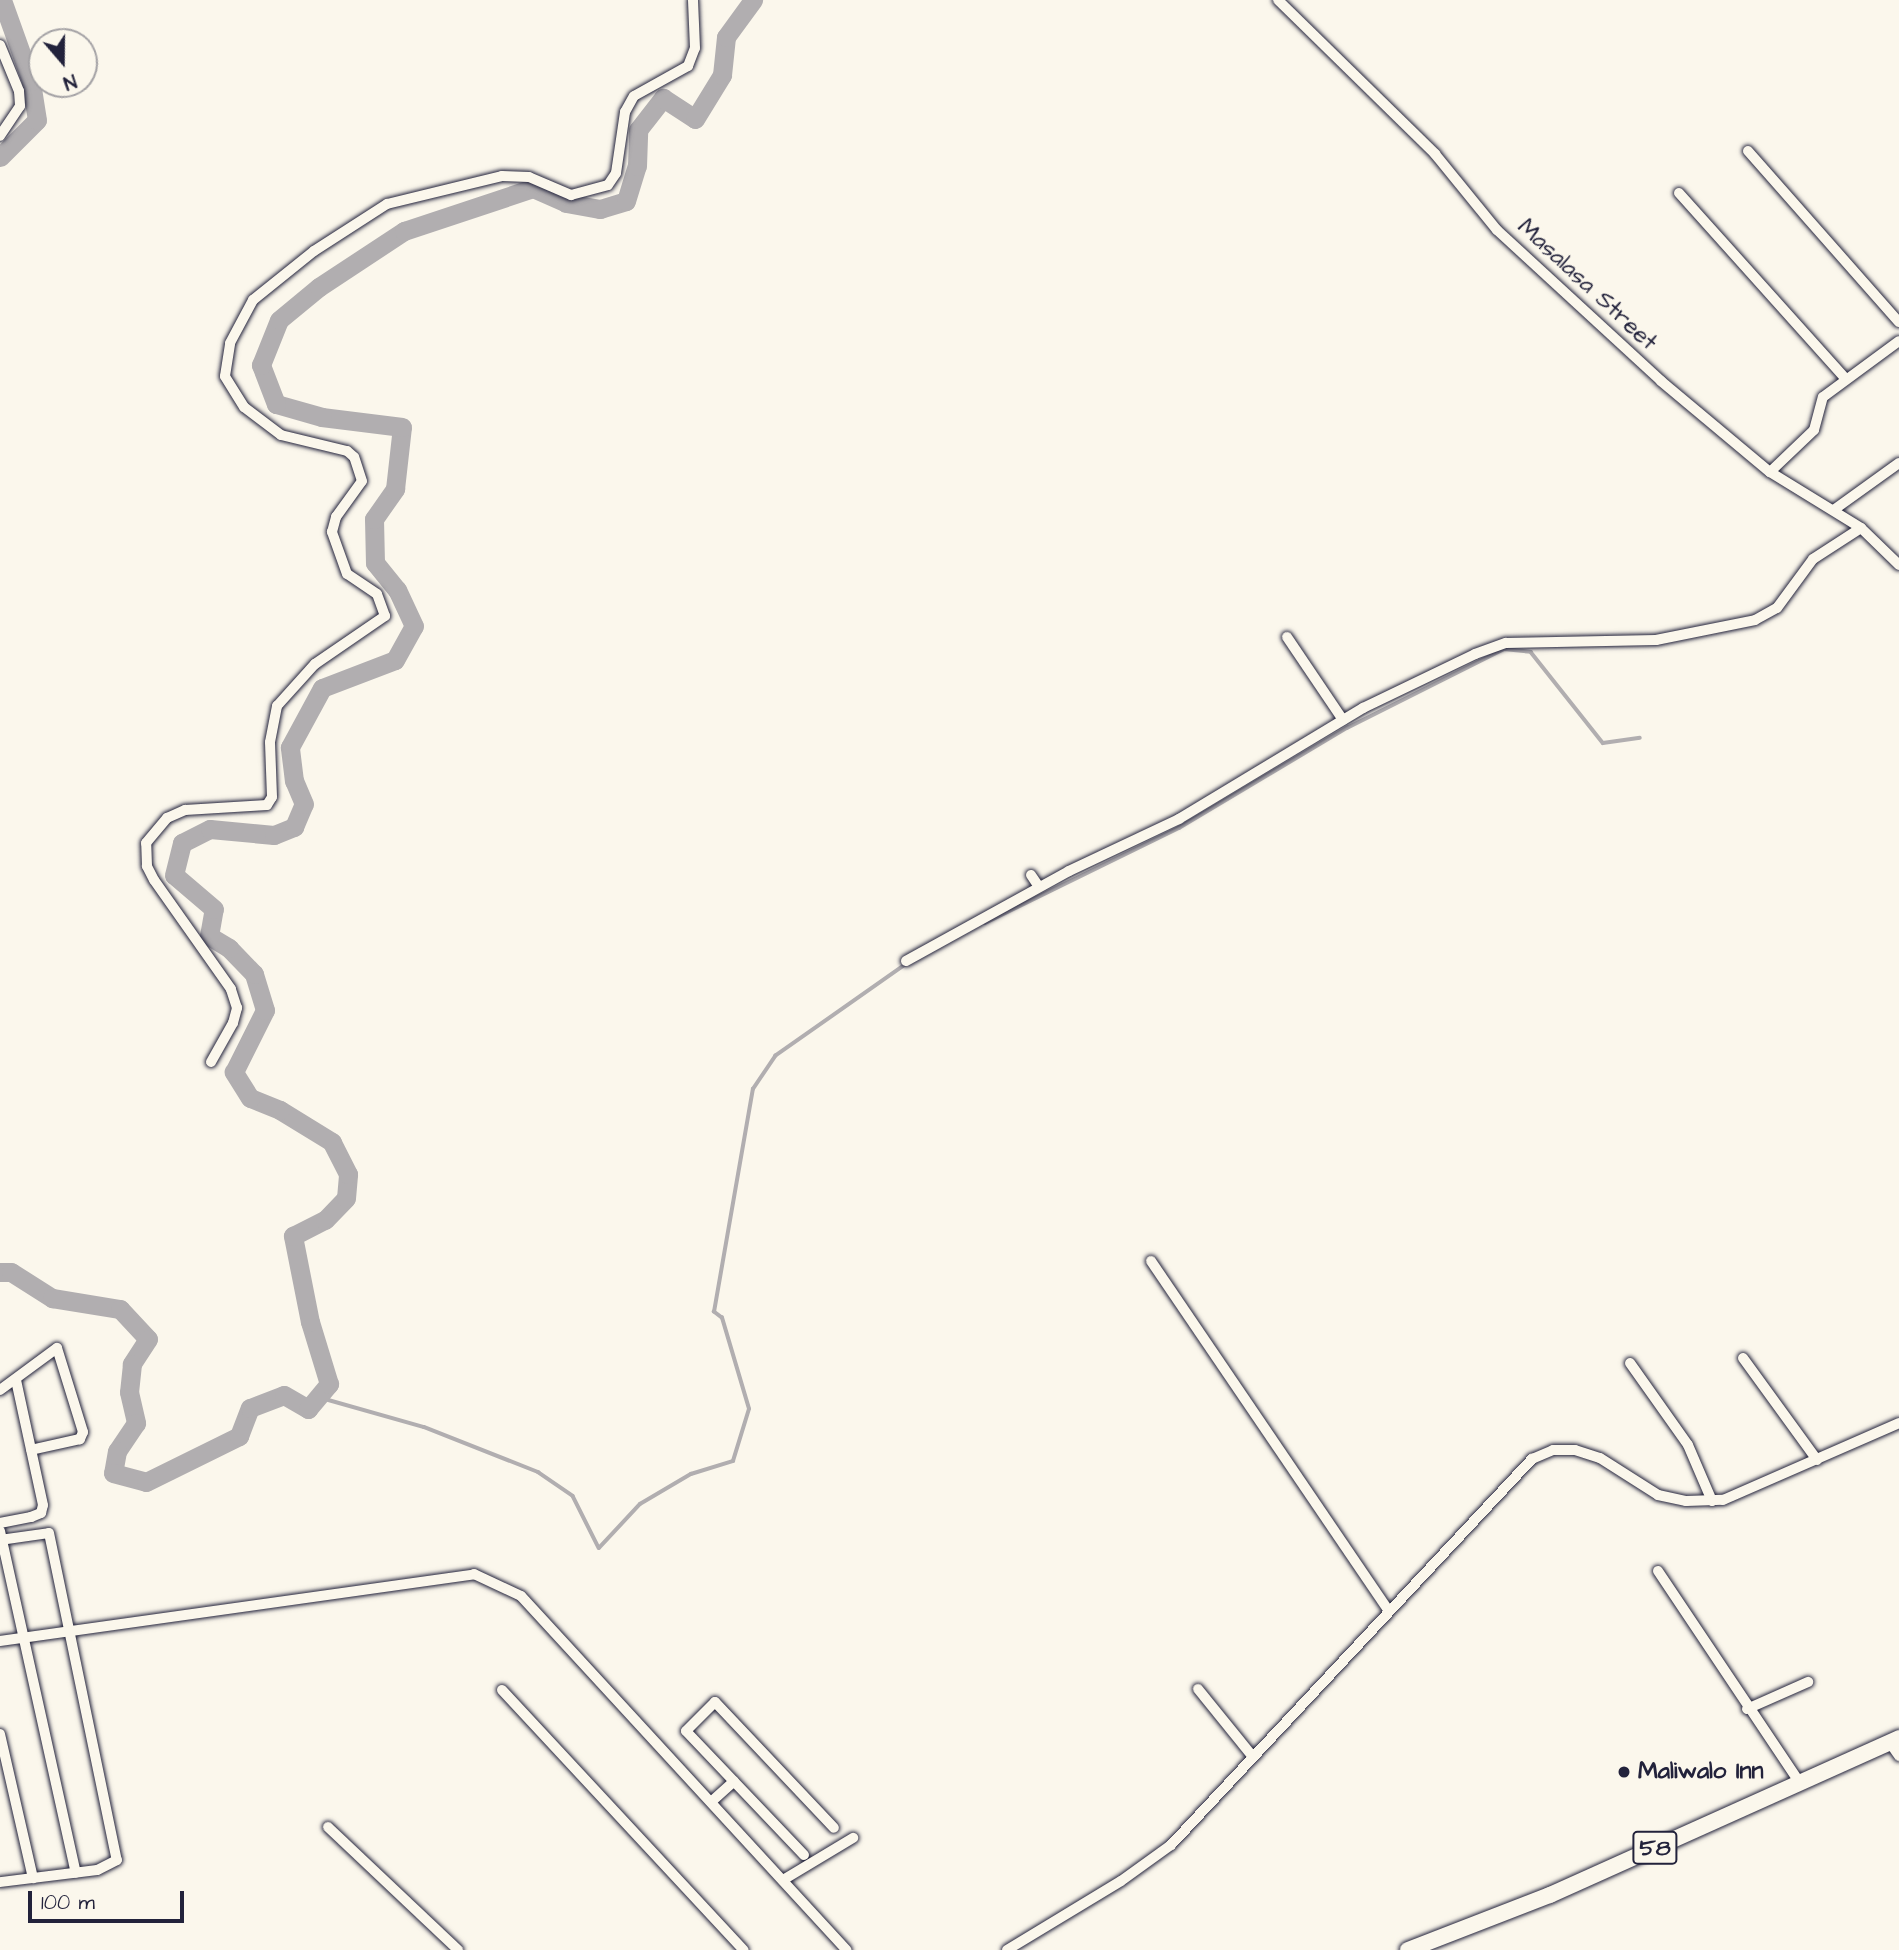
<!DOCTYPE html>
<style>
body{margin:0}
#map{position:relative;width:1899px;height:1950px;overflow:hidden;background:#fbf7ec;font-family:"Architects Daughter",sans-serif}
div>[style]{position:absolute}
.stream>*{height:3.5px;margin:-1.75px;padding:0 1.75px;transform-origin:1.75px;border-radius:1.75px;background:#b1aeb0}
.river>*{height:19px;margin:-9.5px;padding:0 9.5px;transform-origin:9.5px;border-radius:9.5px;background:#b1aeb0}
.roads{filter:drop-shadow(0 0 2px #22223b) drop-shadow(0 0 2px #22223b)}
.minor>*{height:10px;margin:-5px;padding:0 5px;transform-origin:5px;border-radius:5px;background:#fbf7ec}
.highway>*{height:16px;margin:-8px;padding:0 8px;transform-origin:8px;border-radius:8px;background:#fbf7ec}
.dots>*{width:19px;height:19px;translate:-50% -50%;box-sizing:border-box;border:4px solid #fbf7ec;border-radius:50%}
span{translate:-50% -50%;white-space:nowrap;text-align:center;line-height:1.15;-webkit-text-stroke:6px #fbf7ec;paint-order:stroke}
.shield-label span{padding:2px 5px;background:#fbf7ec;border:2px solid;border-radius:5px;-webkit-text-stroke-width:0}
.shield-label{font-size:23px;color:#22223b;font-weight:700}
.street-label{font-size:24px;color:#22223b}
.poi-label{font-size:24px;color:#22223b;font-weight:700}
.left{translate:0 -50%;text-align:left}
.north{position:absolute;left:28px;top:28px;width:70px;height:70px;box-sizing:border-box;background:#fbf7ec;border:2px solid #a4a2a5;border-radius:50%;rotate:160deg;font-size:19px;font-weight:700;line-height:28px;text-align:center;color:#22223b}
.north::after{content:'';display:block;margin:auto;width:24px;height:32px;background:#22223b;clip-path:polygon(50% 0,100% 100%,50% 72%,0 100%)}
.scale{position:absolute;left:28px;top:1891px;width:156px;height:32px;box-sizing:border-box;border:4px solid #22223b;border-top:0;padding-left:9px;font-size:21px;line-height:24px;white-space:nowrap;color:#22223b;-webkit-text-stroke:5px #fbf7ec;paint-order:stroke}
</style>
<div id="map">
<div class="stream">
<i style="left:985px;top:923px;width:216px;rotate:-26.1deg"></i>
<i style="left:1179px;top:828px;width:196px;rotate:-30.8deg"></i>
<i style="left:1347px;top:728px;width:176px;rotate:-26.7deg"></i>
<i style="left:1504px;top:649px;width:27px;rotate:6deg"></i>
<i style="left:1531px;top:652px;width:116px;rotate:51.6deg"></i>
<i style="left:1603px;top:743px;width:37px;rotate:-8deg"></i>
<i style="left:318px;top:1397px;width:110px;rotate:15.8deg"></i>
<i style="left:424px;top:1427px;width:123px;rotate:21.5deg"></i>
<i style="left:538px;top:1472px;width:42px;rotate:34.4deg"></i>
<i style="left:573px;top:1496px;width:58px;rotate:63.4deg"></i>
<i style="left:599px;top:1548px;width:60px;rotate:-47deg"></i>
<i style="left:640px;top:1504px;width:59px;rotate:-30.5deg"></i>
<i style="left:691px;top:1474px;width:44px;rotate:-17.2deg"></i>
<i style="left:733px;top:1461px;width:54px;rotate:-72.9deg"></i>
<i style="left:749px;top:1409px;width:95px;rotate:-106.5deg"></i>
<i style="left:722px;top:1318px;width:10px;rotate:-143deg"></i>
<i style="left:714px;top:1312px;width:226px;rotate:-80.1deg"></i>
<i style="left:753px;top:1089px;width:40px;rotate:-56deg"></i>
<i style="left:775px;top:1056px;width:160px;rotate:-35.1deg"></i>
</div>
<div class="river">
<i style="left:0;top:157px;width:52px;rotate:-45deg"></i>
<i style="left:37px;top:120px;width:39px;rotate:-99deg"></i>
<i style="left:31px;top:81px;width:86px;rotate:-109.7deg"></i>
<i style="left:0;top:1272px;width:11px"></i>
<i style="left:11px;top:1272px;width:49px;rotate:32.4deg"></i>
<i style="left:52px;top:1298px;width:69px;rotate:9.2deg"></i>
<i style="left:120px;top:1309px;width:41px;rotate:47deg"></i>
<i style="left:148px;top:1339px;width:30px;rotate:123deg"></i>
<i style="left:132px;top:1364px;width:28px;rotate:96deg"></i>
<i style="left:129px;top:1392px;width:32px;rotate:77deg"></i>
<i style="left:136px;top:1423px;width:34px;rotate:124deg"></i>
<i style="left:117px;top:1451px;width:22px;rotate:100deg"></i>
<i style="left:113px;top:1473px;width:34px;rotate:15deg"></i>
<i style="left:146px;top:1482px;width:104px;rotate:-26.3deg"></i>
<i style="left:239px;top:1436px;width:30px;rotate:-69deg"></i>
<i style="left:250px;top:1408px;width:36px;rotate:-21deg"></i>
<i style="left:284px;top:1395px;width:28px;rotate:30deg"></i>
<i style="left:308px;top:1409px;width:33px;rotate:-50deg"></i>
<i style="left:329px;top:1384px;width:65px;rotate:-107deg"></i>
<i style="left:310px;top:1322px;width:88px;rotate:-101.2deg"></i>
<i style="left:293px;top:1236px;width:36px;rotate:-27deg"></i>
<i style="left:325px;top:1220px;width:30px;rotate:-46deg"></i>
<i style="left:346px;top:1198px;width:24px;rotate:-85deg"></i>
<i style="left:348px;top:1174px;width:36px;rotate:-117deg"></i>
<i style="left:332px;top:1142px;width:61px;rotate:-148.4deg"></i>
<i style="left:280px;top:1110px;width:32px;rotate:-158deg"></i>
<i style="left:250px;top:1098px;width:31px;rotate:-122deg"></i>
<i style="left:234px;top:1072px;width:69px;rotate:-63.4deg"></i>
<i style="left:265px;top:1010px;width:38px;rotate:-107deg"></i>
<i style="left:254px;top:974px;width:36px;rotate:-134deg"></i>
<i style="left:229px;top:948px;width:23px;rotate:-149deg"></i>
<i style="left:209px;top:936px;width:27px;rotate:-80deg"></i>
<i style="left:214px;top:909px;width:52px;rotate:-139.6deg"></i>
<i style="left:174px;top:875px;width:33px;rotate:-76deg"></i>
<i style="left:182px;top:843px;width:31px;rotate:-27deg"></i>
<i style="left:210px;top:829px;width:64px;rotate:5.4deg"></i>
<i style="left:274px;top:835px;width:22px;rotate:-22deg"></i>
<i style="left:294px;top:827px;width:25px;rotate:-67deg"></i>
<i style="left:304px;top:804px;width:25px;rotate:-113deg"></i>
<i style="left:294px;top:781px;width:34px;rotate:-97deg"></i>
<i style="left:290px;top:747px;width:67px;rotate:-61.5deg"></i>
<i style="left:322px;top:688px;width:78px;rotate:-21deg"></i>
<i style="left:395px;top:660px;width:39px;rotate:-61deg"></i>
<i style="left:414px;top:626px;width:40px;rotate:-115deg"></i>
<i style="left:397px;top:590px;width:35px;rotate:-129deg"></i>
<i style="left:375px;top:563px;width:44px;rotate:-91.3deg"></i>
<i style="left:374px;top:519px;width:37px;rotate:-55deg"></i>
<i style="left:395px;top:489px;width:62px;rotate:-83.6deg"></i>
<i style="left:402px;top:427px;width:81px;rotate:-172.9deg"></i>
<i style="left:322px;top:417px;width:48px;rotate:-164.2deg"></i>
<i style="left:276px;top:404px;width:42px;rotate:-111deg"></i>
<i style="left:261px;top:365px;width:48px;rotate:-68.2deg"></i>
<i style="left:279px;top:320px;width:52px;rotate:-39.5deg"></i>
<i style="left:319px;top:287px;width:102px;rotate:-33.4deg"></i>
<i style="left:404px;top:231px;width:136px;rotate:-18.4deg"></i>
<i style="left:533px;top:188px;width:36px;rotate:24deg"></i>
<i style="left:566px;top:203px;width:35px;rotate:10deg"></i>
<i style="left:600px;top:209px;width:27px;rotate:-17deg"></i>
<i style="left:626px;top:201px;width:37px;rotate:-73deg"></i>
<i style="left:637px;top:166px;width:36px;rotate:-88deg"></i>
<i style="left:638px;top:130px;width:41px;rotate:-52deg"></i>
<i style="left:663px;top:98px;width:38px;rotate:33deg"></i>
<i style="left:695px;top:119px;width:52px;rotate:-58.5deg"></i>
<i style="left:722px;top:75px;width:38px;rotate:-84deg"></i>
<i style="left:726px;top:37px;width:46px;rotate:-53.9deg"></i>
</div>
<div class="roads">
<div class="minor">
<i style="left:1278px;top:0;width:220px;rotate:44.4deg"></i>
<i style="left:1435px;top:154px;width:98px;rotate:50.8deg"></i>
<i style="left:1497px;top:230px;width:223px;rotate:42.6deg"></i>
<i style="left:1661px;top:381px;width:142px;rotate:39.9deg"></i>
<i style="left:1770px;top:472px;width:107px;rotate:31.6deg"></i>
<i style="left:1861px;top:528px;width:53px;rotate:44.2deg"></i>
<i style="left:0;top:45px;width:50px;rotate:67.6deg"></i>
<i style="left:19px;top:91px;width:15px;rotate:86deg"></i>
<i style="left:20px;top:106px;width:36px;rotate:124deg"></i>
<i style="left:1748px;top:151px;width:228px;rotate:48.6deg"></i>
<i style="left:1679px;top:193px;width:249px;rotate:48.1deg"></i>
<i style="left:1770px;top:472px;width:61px;rotate:-43.7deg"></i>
<i style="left:1814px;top:430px;width:34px;rotate:-75deg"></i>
<i style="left:1823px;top:397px;width:94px;rotate:-36.4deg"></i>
<i style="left:1835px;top:509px;width:79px;rotate:-35.7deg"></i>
<i style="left:1287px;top:637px;width:100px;rotate:56deg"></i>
<i style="left:1031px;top:875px;width:14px;rotate:56deg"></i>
<i style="left:906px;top:961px;width:186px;rotate:-28.9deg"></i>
<i style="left:1069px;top:871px;width:122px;rotate:-25.3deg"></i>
<i style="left:1179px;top:819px;width:215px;rotate:-31.1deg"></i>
<i style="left:1363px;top:708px;width:124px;rotate:-25.7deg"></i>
<i style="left:1475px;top:654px;width:33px;rotate:-20deg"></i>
<i style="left:1506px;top:643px;width:150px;rotate:-1.1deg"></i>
<i style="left:1656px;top:640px;width:101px;rotate:-11.4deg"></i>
<i style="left:1755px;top:620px;width:25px;rotate:-29deg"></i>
<i style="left:1777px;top:608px;width:61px;rotate:-53.7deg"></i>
<i style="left:1813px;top:559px;width:57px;rotate:-32.9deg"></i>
<i style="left:211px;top:1062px;width:45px;rotate:-60.6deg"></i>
<i style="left:233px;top:1023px;width:16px;rotate:-75deg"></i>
<i style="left:237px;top:1008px;width:20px;rotate:-108deg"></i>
<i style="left:231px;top:989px;width:133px;rotate:-125.2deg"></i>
<i style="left:154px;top:880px;width:16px;rotate:-117deg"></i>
<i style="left:147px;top:866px;width:23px;rotate:-92deg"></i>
<i style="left:146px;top:843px;width:33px;rotate:-50deg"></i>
<i style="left:167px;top:818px;width:20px;rotate:-24deg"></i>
<i style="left:185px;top:810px;width:82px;rotate:-3.5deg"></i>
<i style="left:267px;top:805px;width:9px;rotate:-58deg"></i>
<i style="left:272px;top:797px;width:55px;rotate:-92.1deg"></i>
<i style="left:270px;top:742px;width:37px;rotate:-79deg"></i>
<i style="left:277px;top:706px;width:57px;rotate:-47.9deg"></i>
<i style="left:315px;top:664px;width:85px;rotate:-34.4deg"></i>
<i style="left:385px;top:616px;width:23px;rotate:-110deg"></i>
<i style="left:377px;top:594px;width:36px;rotate:-146deg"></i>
<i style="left:347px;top:574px;width:45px;rotate:-109.7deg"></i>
<i style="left:332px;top:532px;width:16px;rotate:-75deg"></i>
<i style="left:336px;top:517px;width:44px;rotate:-54.2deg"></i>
<i style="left:362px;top:481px;width:25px;rotate:-108deg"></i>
<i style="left:354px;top:457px;width:9px;rotate:-139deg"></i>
<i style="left:347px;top:451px;width:68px;rotate:-166.4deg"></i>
<i style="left:281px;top:435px;width:46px;rotate:-142.9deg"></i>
<i style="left:244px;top:407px;width:36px;rotate:-122deg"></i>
<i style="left:225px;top:376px;width:33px;rotate:-81deg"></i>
<i style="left:230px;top:343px;width:49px;rotate:-61.9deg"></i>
<i style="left:253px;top:300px;width:78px;rotate:-38.8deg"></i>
<i style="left:314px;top:251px;width:87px;rotate:-32.8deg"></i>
<i style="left:387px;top:204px;width:118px;rotate:-13.7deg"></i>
<i style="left:502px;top:176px;width:27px;rotate:2deg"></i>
<i style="left:529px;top:177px;width:46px;rotate:23.2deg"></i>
<i style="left:571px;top:195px;width:38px;rotate:-15deg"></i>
<i style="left:608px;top:185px;width:14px;rotate:-56deg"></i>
<i style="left:616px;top:173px;width:62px;rotate:-81.6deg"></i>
<i style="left:625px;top:112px;width:18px;rotate:-61deg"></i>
<i style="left:634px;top:96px;width:62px;rotate:-29.1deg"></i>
<i style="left:688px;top:66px;width:19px;rotate:-69deg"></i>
<i style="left:695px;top:48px;width:48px;rotate:-92.4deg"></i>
<i style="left:1151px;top:1261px;width:420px;rotate:55.8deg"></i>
<i style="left:1743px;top:1358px;width:126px;rotate:54deg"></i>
<i style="left:1630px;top:1363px;width:100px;rotate:54.7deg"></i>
<i style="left:1688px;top:1445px;width:61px;rotate:66.8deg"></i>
<i style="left:0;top:1390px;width:71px;rotate:-36.4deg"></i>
<i style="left:57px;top:1348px;width:88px;rotate:72.8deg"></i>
<i style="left:83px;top:1432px;width:8px;rotate:113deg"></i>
<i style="left:80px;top:1439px;width:50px;rotate:167.3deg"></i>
<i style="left:0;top:1523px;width:32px;rotate:-11deg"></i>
<i style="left:31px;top:1517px;width:11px;rotate:-22deg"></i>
<i style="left:41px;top:1513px;width:8px;rotate:-76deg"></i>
<i style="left:43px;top:1505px;width:128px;rotate:-102.2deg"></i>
<i style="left:0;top:1531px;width:350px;rotate:77.5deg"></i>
<i style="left:0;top:1540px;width:49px;rotate:-8.1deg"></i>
<i style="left:49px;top:1533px;width:334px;rotate:78.3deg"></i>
<i style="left:117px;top:1860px;width:22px;rotate:153deg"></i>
<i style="left:97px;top:1870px;width:98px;rotate:172.9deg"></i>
<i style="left:1658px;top:1571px;width:255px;rotate:56.2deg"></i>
<i style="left:0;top:1641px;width:479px;rotate:-8deg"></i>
<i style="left:474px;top:1574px;width:52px;rotate:25.1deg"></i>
<i style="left:521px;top:1596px;width:481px;rotate:47.4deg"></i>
<i style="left:1198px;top:1689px;width:87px;rotate:51deg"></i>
<i style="left:502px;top:1690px;width:355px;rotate:47.1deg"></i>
<i style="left:1747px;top:1709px;width:67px;rotate:-23.9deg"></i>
<i style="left:0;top:1734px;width:148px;rotate:77.1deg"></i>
<i style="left:1890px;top:1743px;width:16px;rotate:55deg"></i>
<i style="left:711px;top:1802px;width:31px;rotate:-42deg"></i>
<i style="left:328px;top:1827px;width:179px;rotate:43.4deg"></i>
<i style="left:804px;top:1855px;width:171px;rotate:-133.6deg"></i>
<i style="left:686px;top:1731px;width:41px;rotate:-45deg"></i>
<i style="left:715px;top:1702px;width:173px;rotate:46.6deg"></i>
<i style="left:783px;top:1880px;width:82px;rotate:-31deg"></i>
<i style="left:1007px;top:1950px;width:133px;rotate:-31.2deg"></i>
<i style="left:1121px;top:1881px;width:62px;rotate:-35.8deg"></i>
<i style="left:1171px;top:1845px;width:529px;rotate:-46.92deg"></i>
<i style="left:1532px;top:1459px;width:23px;rotate:-23deg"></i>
<i style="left:1553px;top:1450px;width:22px"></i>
<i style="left:1575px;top:1450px;width:26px;rotate:18deg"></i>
<i style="left:1600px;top:1458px;width:69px;rotate:32.5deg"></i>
<i style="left:1658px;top:1495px;width:29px;rotate:12deg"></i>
<i style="left:1686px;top:1501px;width:37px;rotate:-2deg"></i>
<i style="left:1723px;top:1500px;width:192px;rotate:-23.6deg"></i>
</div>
<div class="highway">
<i style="left:1408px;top:1950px;width:152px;rotate:-21.2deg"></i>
<i style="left:1550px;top:1895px;width:383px;rotate:-24.2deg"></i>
</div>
</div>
<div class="dots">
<i style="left:1624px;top:1772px;background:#22223b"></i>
</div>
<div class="shield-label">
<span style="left:1655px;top:1848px">58</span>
</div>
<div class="street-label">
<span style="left:1587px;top:285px;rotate:43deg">Masalasa Street</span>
</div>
<div class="poi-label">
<span class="left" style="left:1638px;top:1772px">Maliwalo Inn</span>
</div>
<div class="north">N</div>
<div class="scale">100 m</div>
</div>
